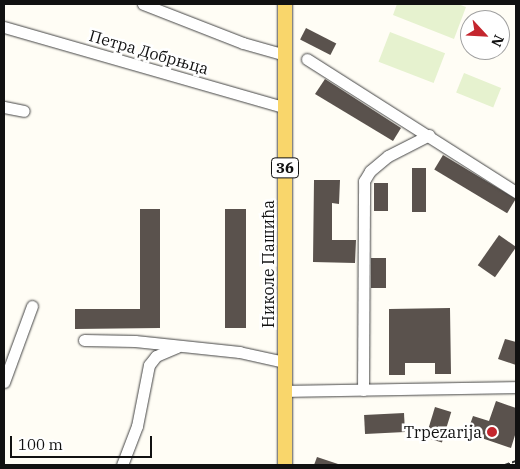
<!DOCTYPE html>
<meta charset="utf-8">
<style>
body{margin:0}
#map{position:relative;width:520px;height:469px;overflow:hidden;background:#fffdf5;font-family:"IBM Plex Serif",serif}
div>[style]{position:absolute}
.pitch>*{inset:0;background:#e6f2cf;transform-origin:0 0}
.building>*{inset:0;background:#5a524d;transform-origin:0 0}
.path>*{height:2px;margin-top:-1px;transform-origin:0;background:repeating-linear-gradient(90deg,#333 0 5px,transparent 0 7.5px)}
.roads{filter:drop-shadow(0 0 1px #444) drop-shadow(0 0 1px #444)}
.minor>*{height:11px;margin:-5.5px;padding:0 5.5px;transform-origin:5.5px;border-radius:5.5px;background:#fff}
.major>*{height:14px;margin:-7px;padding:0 7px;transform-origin:7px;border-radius:7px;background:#f9d66b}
.dots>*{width:14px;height:14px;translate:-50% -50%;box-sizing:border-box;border:2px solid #fff;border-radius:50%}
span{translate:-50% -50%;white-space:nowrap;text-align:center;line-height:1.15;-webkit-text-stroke:5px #fff;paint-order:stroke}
.shield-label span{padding:1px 4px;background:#fff;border:1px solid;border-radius:4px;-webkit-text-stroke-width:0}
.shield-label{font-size:15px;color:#111;font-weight:700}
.street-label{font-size:16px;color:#111}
.poi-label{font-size:16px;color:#111}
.right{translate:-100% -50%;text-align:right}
.frame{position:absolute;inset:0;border:5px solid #111;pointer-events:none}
.north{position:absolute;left:460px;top:10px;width:50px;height:50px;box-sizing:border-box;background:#fff;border:1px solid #a0a0a0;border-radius:50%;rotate:115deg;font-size:14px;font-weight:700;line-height:20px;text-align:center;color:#111}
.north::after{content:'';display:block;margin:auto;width:18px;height:22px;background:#c4262e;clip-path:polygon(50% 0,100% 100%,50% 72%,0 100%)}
.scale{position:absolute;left:10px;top:436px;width:142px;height:22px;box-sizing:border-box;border:2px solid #111;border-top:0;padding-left:6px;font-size:15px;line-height:18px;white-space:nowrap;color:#111;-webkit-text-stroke:4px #fff;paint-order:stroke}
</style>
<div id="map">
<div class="pitch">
<i style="clip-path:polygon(397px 4px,458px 4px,466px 7px,454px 39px,393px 15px)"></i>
<i style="left:390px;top:32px;width:59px;height:32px;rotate:21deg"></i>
<i style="left:464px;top:73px;width:40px;height:21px;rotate:22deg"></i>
</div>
<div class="building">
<i style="left:306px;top:28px;width:34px;height:13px;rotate:27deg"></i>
<i style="clip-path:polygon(325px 79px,401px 128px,393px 141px,315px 94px)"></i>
<i style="left:443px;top:155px;width:85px;height:17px;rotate:31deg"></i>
<i style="left:412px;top:168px;width:14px;height:44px"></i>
<i style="clip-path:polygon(314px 180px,340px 180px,339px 204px,332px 203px,332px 240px,356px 240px,355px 263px,313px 262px)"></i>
<i style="left:374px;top:183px;width:14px;height:28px"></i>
<i style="clip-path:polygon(140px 209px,160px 209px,160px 328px,75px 329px,75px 309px,140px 309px)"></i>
<i style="left:225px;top:209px;width:21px;height:119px"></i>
<i style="left:499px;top:235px;width:21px;height:37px;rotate:35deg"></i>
<i style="left:371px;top:258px;width:15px;height:30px"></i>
<i style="clip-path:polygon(450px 308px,451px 374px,435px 374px,435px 363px,405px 363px,405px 375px,389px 375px,389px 309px)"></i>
<i style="clip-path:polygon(505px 339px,516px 342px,516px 365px,498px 359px)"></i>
<i style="clip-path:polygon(496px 401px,516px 408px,516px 432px,511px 448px,467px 433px,473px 416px,489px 421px)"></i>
<i style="left:435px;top:407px;width:17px;height:32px;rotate:17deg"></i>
<i style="left:404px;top:413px;width:19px;height:40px;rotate:87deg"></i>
<i style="clip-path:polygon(317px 457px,338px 464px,338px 465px,314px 465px)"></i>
</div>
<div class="path">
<i style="left:505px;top:465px;width:12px;rotate:-20deg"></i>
</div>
<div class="roads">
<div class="minor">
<i style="left:143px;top:4px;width:107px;rotate:21.3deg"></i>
<i style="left:243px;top:43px;width:44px;rotate:15.9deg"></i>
<i style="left:4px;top:27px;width:293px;rotate:16deg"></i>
<i style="left:307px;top:59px;width:248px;rotate:32.5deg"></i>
<i style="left:4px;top:107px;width:20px;rotate:11deg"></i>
<i style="left:84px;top:340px;width:51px;rotate:1.1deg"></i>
<i style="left:135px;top:341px;width:105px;rotate:6deg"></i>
<i style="left:239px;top:352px;width:47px;rotate:12.3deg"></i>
<i style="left:4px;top:382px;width:81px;rotate:-69.8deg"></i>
<i style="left:363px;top:390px;width:209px;rotate:-89.7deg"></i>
<i style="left:364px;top:181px;width:12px;rotate:-59deg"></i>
<i style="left:370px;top:171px;width:23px;rotate:-40deg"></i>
<i style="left:388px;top:156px;width:46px;rotate:-27.1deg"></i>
<i style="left:286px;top:391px;width:230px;rotate:-1deg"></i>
<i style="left:122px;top:465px;width:42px;rotate:-69deg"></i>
<i style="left:137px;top:426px;width:62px;rotate:-78.9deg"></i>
<i style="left:149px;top:365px;width:11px;rotate:-52deg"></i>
<i style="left:156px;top:356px;width:23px;rotate:-23deg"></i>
</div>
<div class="major">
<i style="left:285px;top:4px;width:461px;rotate:90deg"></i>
</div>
</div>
<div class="dots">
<i style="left:492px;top:432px;background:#c4262e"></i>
</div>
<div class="shield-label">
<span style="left:285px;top:168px">36</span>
</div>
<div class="street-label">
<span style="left:149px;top:52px;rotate:16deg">Петра Добрњца</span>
<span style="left:268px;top:264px;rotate:-90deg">Николе Пашића</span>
</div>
<div class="poi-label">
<span class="right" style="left:482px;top:432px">Trpezarija</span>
</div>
<div class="frame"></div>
<div class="north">N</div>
<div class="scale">100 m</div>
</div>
